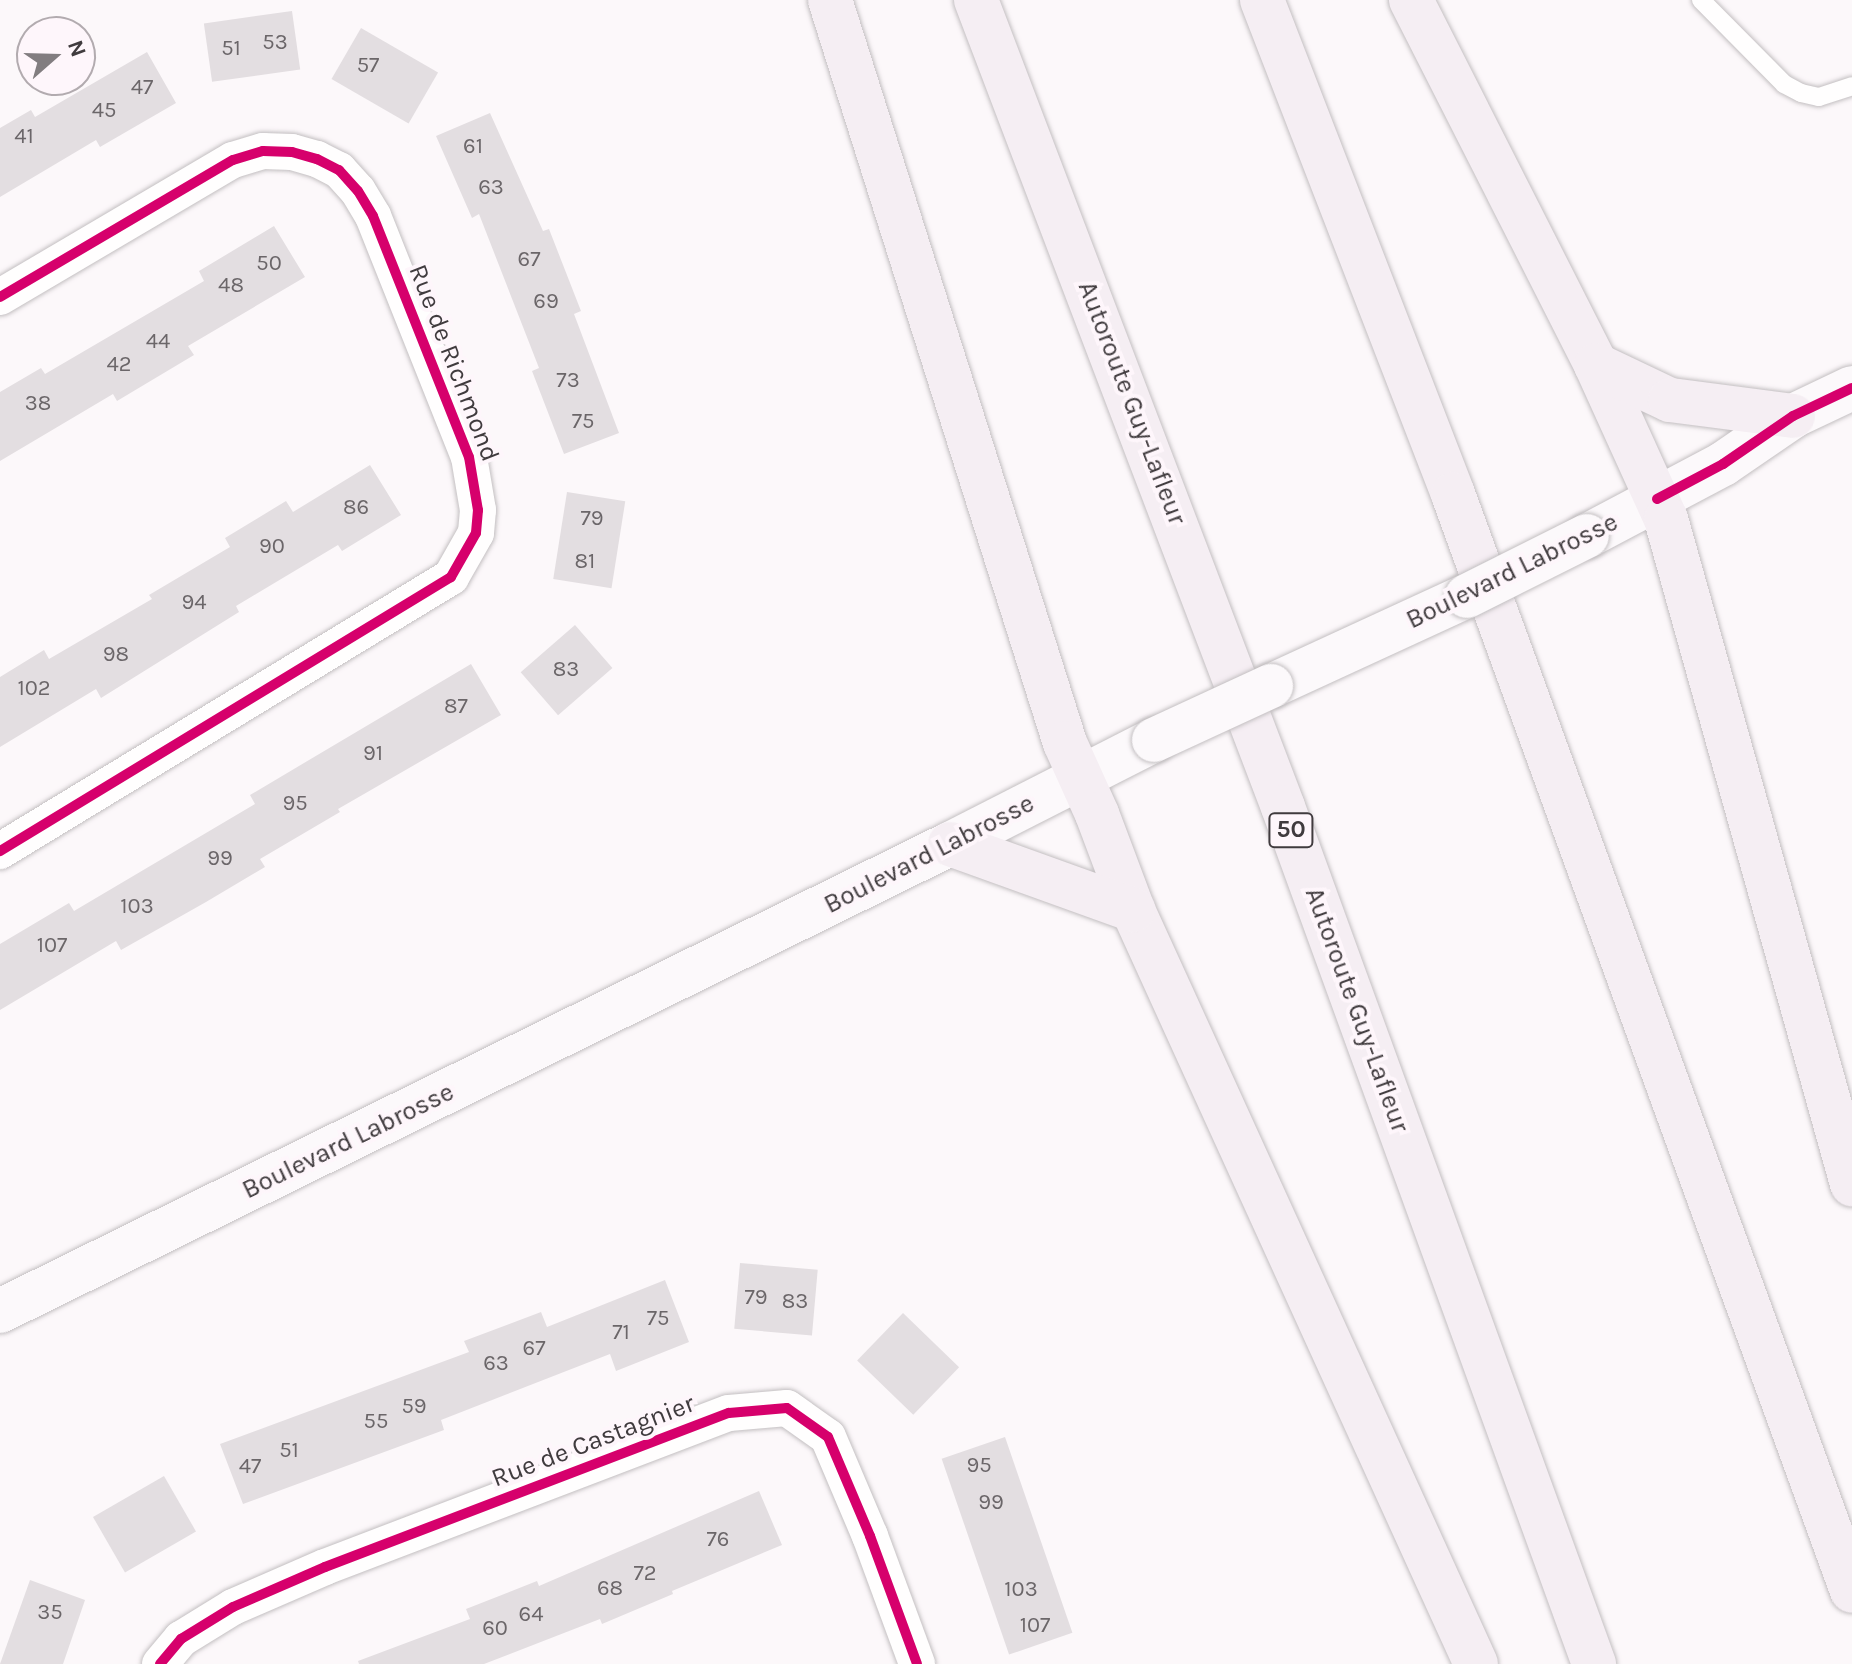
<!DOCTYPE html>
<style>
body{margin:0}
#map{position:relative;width:1852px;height:1664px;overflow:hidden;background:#fcf8fa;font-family:Karla,sans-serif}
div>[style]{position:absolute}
.building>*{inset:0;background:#e3dee1;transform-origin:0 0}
.roads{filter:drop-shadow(0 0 2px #c3bfc1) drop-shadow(0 0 2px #c3bfc1)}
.lane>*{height:18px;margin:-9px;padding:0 9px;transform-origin:9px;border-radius:9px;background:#fffefe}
.street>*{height:36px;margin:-18px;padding:0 18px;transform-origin:18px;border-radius:18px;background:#fffefe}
.secondary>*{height:44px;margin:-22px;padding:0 22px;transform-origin:22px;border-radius:22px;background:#fcf9fb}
.highway>*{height:44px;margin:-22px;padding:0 22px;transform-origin:22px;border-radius:22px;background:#f5eef3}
.bridges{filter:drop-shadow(0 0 2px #c3bfc1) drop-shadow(0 0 2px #c3bfc1)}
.secondary-bridge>*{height:44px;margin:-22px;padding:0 22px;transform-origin:22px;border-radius:22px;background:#fcf9fb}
.cycleway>*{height:10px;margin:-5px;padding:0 5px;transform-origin:5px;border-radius:5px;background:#d6006c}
span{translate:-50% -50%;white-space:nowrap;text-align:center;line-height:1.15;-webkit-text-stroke:8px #fef6fb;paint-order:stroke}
.number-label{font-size:22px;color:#6b6669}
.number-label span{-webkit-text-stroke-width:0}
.shield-label span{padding:2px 6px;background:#fef6fb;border:2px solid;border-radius:6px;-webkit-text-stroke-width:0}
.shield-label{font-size:24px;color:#403b3e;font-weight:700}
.street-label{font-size:26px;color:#403b3e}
.north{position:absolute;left:16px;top:16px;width:80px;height:80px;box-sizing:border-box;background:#fef6fb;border:2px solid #b2abaf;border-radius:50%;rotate:70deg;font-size:22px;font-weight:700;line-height:32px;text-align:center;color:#403b3e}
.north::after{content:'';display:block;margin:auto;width:28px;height:36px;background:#827d80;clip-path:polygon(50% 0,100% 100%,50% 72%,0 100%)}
</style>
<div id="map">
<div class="building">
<i style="left:292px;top:11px;width:59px;height:89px;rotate:82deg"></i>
<i style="left:361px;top:28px;width:89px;height:59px;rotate:30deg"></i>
<i style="clip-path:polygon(147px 52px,176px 103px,100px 147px,96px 140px,0 197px,0 128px,31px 110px,35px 117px)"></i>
<i style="clip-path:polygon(490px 113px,543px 231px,549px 229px,581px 311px,574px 314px,619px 433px,564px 454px,532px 371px,539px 368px,479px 214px,472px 218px,436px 136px)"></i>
<i style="clip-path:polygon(274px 226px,305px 277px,188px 346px,194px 355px,117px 401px,113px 394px,0 461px,0 392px,41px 368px,45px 374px,204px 281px,199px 271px)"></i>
<i style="clip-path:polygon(370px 465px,401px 515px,342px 551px,338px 545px,236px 606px,239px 612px,101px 698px,96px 689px,0 747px,0 677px,44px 650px,49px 659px,152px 599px,149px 595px,230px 547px,225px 538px,286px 501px,293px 512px)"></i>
<i style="left:567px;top:492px;width:59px;height:88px;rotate:9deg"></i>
<i style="left:575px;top:625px;width:57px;height:72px;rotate:49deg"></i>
<i style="clip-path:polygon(471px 664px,501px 715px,338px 809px,340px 812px,260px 859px,265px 867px,206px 902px,121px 950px,116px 941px,0 1010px,0 944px,69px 903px,74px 911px,255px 804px,250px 795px)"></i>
<i style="left:740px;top:1263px;width:78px;height:66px;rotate:5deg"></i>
<i style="clip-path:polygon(665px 1280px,689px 1342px,616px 1371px,610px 1354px,441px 1420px,444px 1430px,243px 1504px,220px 1444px,469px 1352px,464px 1341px,541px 1312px,547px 1327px)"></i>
<i style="left:903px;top:1313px;width:78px;height:66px;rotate:44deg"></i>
<i style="left:1005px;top:1437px;width:207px;height:67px;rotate:71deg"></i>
<i style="left:164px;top:1476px;width:64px;height:82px;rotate:60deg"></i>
<i style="clip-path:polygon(759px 1491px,782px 1545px,672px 1591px,673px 1594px,602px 1624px,600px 1619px,484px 1664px,359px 1664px,358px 1661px,470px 1619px,466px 1609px,537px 1581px,539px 1586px)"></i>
<i style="clip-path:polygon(30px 1580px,85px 1600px,63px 1664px,0 1664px)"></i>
</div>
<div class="roads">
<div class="lane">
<i style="left:1701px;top:0;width:118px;rotate:45.3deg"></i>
<i style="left:1784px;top:84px;width:19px;rotate:28deg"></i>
<i style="left:1801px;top:93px;width:18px;rotate:13deg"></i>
<i style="left:1819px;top:97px;width:35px;rotate:-18deg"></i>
</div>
<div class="street">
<i style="left:0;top:297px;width:270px;rotate:-30.5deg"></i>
<i style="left:233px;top:160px;width:31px;rotate:-17deg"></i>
<i style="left:263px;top:151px;width:29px;rotate:2deg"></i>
<i style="left:292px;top:152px;width:26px;rotate:16deg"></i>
<i style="left:317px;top:159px;width:25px;rotate:27deg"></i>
<i style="left:339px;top:170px;width:28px;rotate:48deg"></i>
<i style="left:358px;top:191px;width:29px;rotate:59deg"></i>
<i style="left:373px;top:216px;width:259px;rotate:68.3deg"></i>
<i style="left:469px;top:457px;width:54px;rotate:80.4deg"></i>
<i style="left:478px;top:510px;width:23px;rotate:95deg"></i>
<i style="left:476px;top:533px;width:51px;rotate:119.6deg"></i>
<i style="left:451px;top:577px;width:528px;rotate:148.72deg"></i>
<i style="left:160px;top:1664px;width:33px;rotate:-50deg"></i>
<i style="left:181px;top:1639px;width:61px;rotate:-31.6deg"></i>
<i style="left:233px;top:1607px;width:100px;rotate:-23.5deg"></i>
<i style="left:325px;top:1567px;width:432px;rotate:-20.9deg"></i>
<i style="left:729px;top:1413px;width:58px;rotate:-4.9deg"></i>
<i style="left:787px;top:1408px;width:50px;rotate:35.3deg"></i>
<i style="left:828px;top:1437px;width:108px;rotate:67deg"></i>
<i style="left:870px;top:1536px;width:136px;rotate:69.8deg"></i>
</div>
<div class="secondary">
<i style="left:1587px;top:536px;width:154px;rotate:-27.9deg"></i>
<i style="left:1723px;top:464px;width:85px;rotate:-34.4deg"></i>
<i style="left:1793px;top:416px;width:65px;rotate:-25.4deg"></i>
<i style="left:1271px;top:686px;width:216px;rotate:-24.7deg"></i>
<i style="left:0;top:1311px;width:1059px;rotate:-26.18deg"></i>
<i style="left:950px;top:844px;width:229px;rotate:-27deg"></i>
</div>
<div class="highway">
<i style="left:830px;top:0;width:779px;rotate:72.45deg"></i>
<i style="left:1065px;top:743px;width:78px;rotate:65.7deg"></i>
<i style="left:1097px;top:814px;width:103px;rotate:69.4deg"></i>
<i style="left:1133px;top:910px;width:828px;rotate:65.54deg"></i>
<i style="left:976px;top:0;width:863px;rotate:69.17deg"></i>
<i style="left:1283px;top:807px;width:912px;rotate:70.05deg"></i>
<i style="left:1262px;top:0;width:530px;rotate:68.86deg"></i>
<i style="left:1453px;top:494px;width:1167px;rotate:70.01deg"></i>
<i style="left:1411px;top:0;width:409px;rotate:63.1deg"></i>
<i style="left:1596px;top:365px;width:169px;rotate:65.6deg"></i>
<i style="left:1666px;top:519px;width:691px;rotate:74.37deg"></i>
<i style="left:1596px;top:365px;width:82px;rotate:25.3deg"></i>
<i style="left:1670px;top:400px;width:124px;rotate:7.4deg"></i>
<i style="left:950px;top:844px;width:195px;rotate:19.8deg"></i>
</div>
</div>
<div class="bridges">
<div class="secondary-bridge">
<i style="left:1467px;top:596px;width:134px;rotate:-26.6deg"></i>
<i style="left:1154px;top:740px;width:129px;rotate:-24.8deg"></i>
</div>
</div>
<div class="cycleway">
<i style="left:0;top:297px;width:270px;rotate:-30.5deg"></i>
<i style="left:233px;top:160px;width:31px;rotate:-17deg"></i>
<i style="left:263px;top:151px;width:29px;rotate:2deg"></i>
<i style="left:292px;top:152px;width:26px;rotate:16deg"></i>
<i style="left:317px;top:159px;width:25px;rotate:27deg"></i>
<i style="left:339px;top:170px;width:28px;rotate:48deg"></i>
<i style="left:358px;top:191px;width:29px;rotate:59deg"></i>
<i style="left:373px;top:216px;width:259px;rotate:68.3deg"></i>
<i style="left:469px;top:457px;width:54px;rotate:80.4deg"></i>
<i style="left:478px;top:510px;width:23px;rotate:95deg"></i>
<i style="left:476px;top:533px;width:51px;rotate:119.6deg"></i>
<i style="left:451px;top:577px;width:528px;rotate:148.72deg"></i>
<i style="left:1657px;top:499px;width:75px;rotate:-27.9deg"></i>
<i style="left:1723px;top:464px;width:85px;rotate:-34.4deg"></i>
<i style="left:1793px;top:416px;width:65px;rotate:-25.4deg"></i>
<i style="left:160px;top:1664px;width:33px;rotate:-50deg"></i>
<i style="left:181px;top:1639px;width:61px;rotate:-31.6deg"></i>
<i style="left:233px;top:1607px;width:100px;rotate:-23.5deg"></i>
<i style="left:325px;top:1567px;width:432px;rotate:-20.9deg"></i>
<i style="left:729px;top:1413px;width:58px;rotate:-4.9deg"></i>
<i style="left:787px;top:1408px;width:50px;rotate:35.3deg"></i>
<i style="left:828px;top:1437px;width:108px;rotate:67deg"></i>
<i style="left:870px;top:1536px;width:136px;rotate:69.8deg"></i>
</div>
<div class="number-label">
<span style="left:275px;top:43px">53</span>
<span style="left:231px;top:49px">51</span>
<span style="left:368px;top:66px">57</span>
<span style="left:142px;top:88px">47</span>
<span style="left:104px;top:111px">45</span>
<span style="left:24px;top:137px">41</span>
<span style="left:473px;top:147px">61</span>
<span style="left:491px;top:188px">63</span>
<span style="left:529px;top:260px">67</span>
<span style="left:269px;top:264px">50</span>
<span style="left:231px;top:286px">48</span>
<span style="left:546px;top:302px">69</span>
<span style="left:158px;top:342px">44</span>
<span style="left:119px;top:365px">42</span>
<span style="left:568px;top:381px">73</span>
<span style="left:38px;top:404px">38</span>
<span style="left:583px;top:422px">75</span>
<span style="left:356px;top:508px">86</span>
<span style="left:592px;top:519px">79</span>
<span style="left:272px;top:547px">90</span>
<span style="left:585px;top:562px">81</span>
<span style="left:194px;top:603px">94</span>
<span style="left:116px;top:655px">98</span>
<span style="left:566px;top:670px">83</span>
<span style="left:34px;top:689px">102</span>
<span style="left:456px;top:707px">87</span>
<span style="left:373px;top:754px">91</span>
<span style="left:295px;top:804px">95</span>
<span style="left:220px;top:859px">99</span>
<span style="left:137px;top:907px">103</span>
<span style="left:52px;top:946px">107</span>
<span style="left:756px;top:1298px">79</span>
<span style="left:795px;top:1302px">83</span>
<span style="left:658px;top:1319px">75</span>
<span style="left:621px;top:1333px">71</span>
<span style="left:534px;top:1349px">67</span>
<span style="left:496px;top:1364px">63</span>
<span style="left:414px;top:1407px">59</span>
<span style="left:376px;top:1422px">55</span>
<span style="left:289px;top:1451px">51</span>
<span style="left:979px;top:1466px">95</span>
<span style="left:250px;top:1467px">47</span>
<span style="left:991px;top:1503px">99</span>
<span style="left:718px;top:1540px">76</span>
<span style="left:645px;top:1574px">72</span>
<span style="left:610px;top:1589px">68</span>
<span style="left:1021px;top:1590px">103</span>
<span style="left:50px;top:1613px">35</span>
<span style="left:531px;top:1615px">64</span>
<span style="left:1035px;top:1626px">107</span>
<span style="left:495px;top:1629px">60</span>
</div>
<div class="shield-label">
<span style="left:1291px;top:830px">50</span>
</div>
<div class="street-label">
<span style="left:454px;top:363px;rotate:69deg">Rue de Richmond</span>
<span style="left:1132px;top:403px;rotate:69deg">Autoroute Guy-Lafleur</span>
<span style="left:1512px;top:571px;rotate:-26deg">Boulevard Labrosse</span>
<span style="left:929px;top:854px;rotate:-27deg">Boulevard Labrosse</span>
<span style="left:1357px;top:1010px;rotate:70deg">Autoroute Guy-Lafleur</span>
<span style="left:348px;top:1141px;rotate:-26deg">Boulevard Labrosse</span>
<span style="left:593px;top:1441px;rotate:-21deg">Rue de Castagnier</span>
</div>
<div class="north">N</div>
</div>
